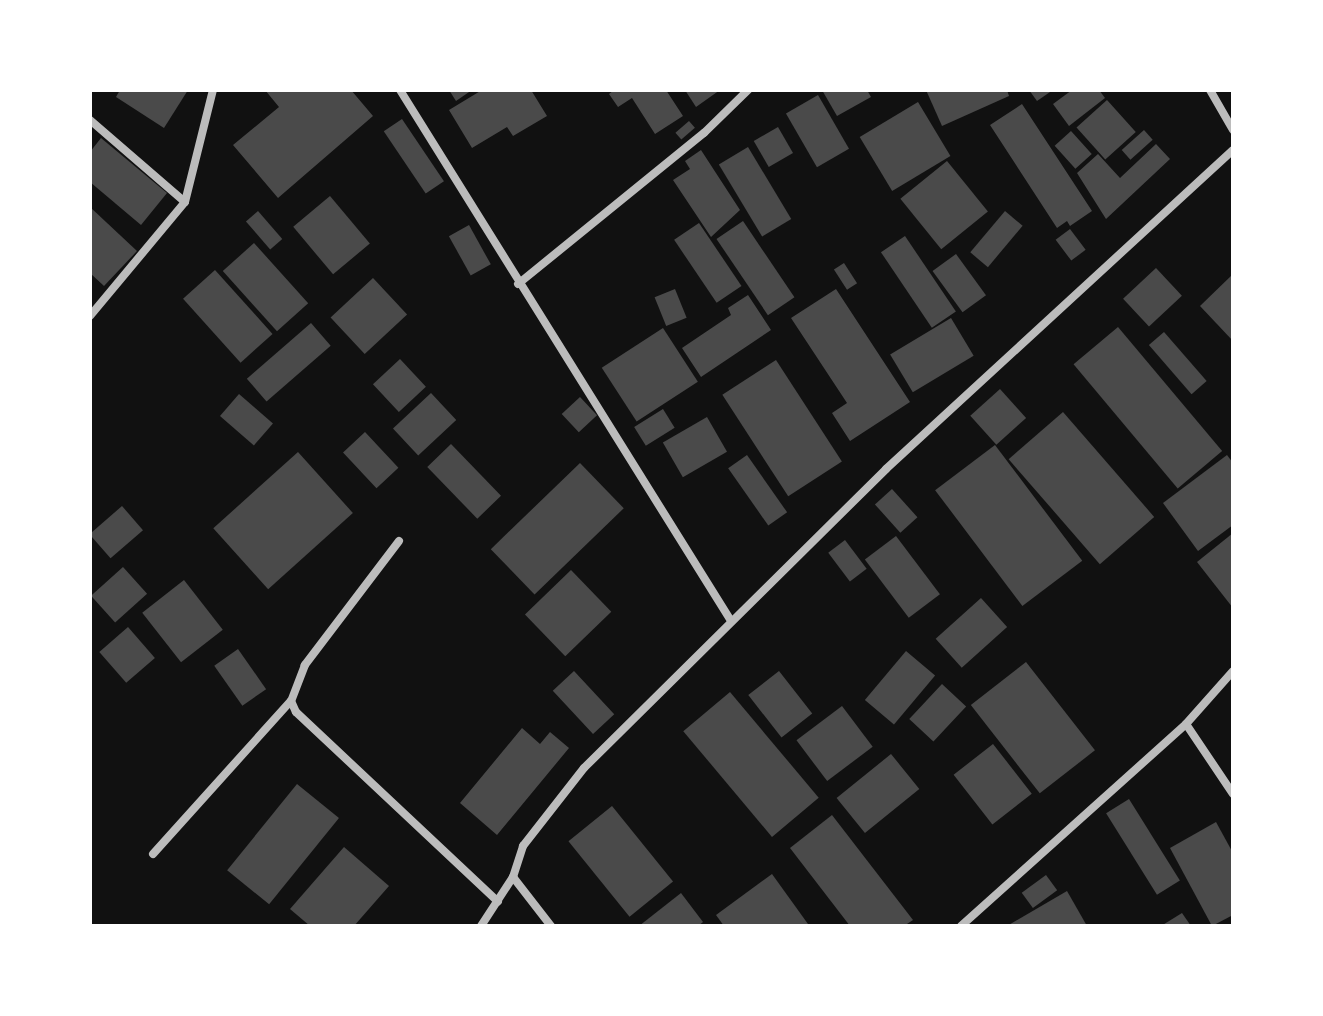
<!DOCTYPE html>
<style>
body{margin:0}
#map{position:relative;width:1323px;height:1016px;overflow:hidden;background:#111;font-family:"Titillium Web",sans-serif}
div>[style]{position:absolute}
.building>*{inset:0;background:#4a4a4a;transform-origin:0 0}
.minor>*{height:8px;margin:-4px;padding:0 4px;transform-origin:4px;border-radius:4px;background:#bcbcbc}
span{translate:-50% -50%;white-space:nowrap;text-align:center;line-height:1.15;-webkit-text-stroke:7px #fff;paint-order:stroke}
.frame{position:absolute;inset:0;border:92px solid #fff;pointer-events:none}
</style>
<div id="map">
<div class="building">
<i style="clip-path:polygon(120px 90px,188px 90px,164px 128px,116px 97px)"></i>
<i style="clip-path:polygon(265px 90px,351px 90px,373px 116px,278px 198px,233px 145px,279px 107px)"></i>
<i style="clip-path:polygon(449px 90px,472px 90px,456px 101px)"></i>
<i style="clip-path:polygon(482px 90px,531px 90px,547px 116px,513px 136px,507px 127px,472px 148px,449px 110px)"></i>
<i style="clip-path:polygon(614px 90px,666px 90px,683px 116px,655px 134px,632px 98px,618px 107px,609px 94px)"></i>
<i style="clip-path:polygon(685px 90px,720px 90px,696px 107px)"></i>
<i style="clip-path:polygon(822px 90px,867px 90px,871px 97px,837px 116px)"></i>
<i style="clip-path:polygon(926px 90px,1007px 90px,1009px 96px,942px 126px)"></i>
<i style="clip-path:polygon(1029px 90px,1053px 90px,1037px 101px)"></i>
<i style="clip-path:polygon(1072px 90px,1099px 90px,1105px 98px,1069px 126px,1053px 104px)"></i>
<i style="left:818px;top:95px;width:62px;height:37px;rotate:60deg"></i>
<i style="left:1107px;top:100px;width:43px;height:41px;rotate:48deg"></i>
<i style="left:918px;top:102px;width:63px;height:68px;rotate:59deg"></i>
<i style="clip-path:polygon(1022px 104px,1092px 211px,1070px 226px,1067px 221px,1057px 228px,990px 125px)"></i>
<i style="left:402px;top:119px;width:75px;height:22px;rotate:56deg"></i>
<i style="left:689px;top:121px;width:9px;height:18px;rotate:49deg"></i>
<i style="left:778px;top:127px;width:30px;height:28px;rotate:60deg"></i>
<i style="left:1144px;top:130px;width:13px;height:30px;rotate:48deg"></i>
<i style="left:1071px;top:131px;width:31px;height:22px;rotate:48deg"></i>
<i style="clip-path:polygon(101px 138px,167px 193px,141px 225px,90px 182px,90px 152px)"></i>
<i style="clip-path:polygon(1156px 144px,1170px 159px,1106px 219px,1077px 173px,1098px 154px,1120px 178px)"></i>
<i style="left:748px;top:147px;width:84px;height:34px;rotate:59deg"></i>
<i style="clip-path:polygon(701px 150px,740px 210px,711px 237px,673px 180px,690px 169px,685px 161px)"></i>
<i style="left:947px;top:161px;width:65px;height:60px;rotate:51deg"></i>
<i style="left:330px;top:196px;width:62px;height:48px;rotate:50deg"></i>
<i style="clip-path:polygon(90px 207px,137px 251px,104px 286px,90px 273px)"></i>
<i style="left:258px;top:211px;width:37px;height:16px;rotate:49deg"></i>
<i style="left:1005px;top:211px;width:23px;height:54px;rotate:40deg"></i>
<i style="left:743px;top:221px;width:92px;height:32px;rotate:56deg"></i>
<i style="left:699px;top:223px;width:76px;height:30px;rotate:56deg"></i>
<i style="left:469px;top:225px;width:45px;height:23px;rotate:61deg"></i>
<i style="left:1070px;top:229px;width:26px;height:18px;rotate:53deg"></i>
<i style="left:905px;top:236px;width:91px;height:29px;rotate:56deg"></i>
<i style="left:254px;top:243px;width:81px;height:42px;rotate:48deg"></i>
<i style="left:956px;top:254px;width:51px;height:29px;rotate:54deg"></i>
<i style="left:844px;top:263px;width:24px;height:12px;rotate:57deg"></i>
<i style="left:1156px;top:268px;width:38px;height:45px;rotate:47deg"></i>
<i style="left:215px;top:270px;width:86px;height:43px;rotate:48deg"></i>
<i style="clip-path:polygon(1233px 274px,1233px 341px,1200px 306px)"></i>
<i style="left:373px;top:278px;width:50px;height:58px;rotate:47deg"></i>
<i style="left:675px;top:289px;width:31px;height:22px;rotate:68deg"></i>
<i style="clip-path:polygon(836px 289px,910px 402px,850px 441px,832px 413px,847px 403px,791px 318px)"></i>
<i style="clip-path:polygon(748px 295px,771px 330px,701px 377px,682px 348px,731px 315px,728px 308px)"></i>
<i style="left:951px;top:318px;width:44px;height:71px;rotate:59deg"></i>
<i style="left:311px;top:323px;width:30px;height:85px;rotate:49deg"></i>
<i style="left:1118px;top:327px;width:162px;height:58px;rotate:50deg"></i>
<i style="left:663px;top:328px;width:64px;height:73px;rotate:57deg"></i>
<i style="left:1164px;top:332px;width:65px;height:20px;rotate:49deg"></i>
<i style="left:400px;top:359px;width:38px;height:37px;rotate:47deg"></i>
<i style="left:776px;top:360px;width:121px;height:64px;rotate:57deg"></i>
<i style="left:1000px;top:389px;width:39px;height:40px;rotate:48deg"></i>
<i style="left:431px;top:393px;width:37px;height:52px;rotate:47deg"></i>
<i style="left:239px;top:394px;width:45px;height:29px;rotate:41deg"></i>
<i style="left:580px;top:397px;width:25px;height:25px;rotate:47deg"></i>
<i style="left:663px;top:409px;width:22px;height:34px;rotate:58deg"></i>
<i style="left:1063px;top:412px;width:139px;height:72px;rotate:49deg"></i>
<i style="left:707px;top:417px;width:40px;height:51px;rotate:60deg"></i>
<i style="left:365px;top:432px;width:49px;height:30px;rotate:47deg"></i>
<i style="left:451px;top:444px;width:72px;height:33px;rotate:46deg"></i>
<i style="left:995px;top:445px;width:145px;height:75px;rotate:53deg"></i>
<i style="left:298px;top:452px;width:82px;height:114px;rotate:48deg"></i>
<i style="left:747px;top:455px;width:70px;height:23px;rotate:55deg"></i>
<i style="clip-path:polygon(1227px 455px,1233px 463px,1233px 525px,1198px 551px,1163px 503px)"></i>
<i style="left:580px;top:463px;width:63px;height:124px;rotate:46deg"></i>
<i style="left:892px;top:489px;width:38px;height:23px;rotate:48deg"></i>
<i style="left:122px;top:506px;width:32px;height:43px;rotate:49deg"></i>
<i style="clip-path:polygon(1233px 533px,1233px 608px,1197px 562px)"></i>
<i style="left:896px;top:536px;width:73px;height:39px;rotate:53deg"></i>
<i style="left:845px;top:540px;width:36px;height:21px;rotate:53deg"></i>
<i style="left:123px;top:567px;width:36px;height:43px;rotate:48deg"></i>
<i style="left:571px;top:570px;width:58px;height:64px;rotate:46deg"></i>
<i style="left:184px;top:580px;width:63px;height:53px;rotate:52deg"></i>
<i style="left:981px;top:598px;width:39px;height:61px;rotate:48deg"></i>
<i style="left:128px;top:627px;width:41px;height:38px;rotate:49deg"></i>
<i style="left:238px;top:649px;width:49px;height:29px;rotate:55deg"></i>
<i style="left:906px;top:651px;width:38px;height:64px;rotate:40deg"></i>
<i style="left:1026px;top:662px;width:112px;height:70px;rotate:52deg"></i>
<i style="left:574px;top:671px;width:59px;height:29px;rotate:47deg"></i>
<i style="left:779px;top:671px;width:54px;height:39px;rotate:52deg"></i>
<i style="left:942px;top:684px;width:33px;height:48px;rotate:43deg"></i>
<i style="left:730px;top:692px;width:138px;height:61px;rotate:50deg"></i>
<i style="left:842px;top:706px;width:51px;height:57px;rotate:53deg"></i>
<i style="clip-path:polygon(522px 728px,540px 744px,550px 732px,569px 748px,497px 835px,460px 803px)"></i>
<i style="left:993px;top:744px;width:63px;height:50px;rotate:52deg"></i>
<i style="left:891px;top:754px;width:45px;height:70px;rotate:51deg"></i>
<i style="left:297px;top:784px;width:54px;height:111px;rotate:39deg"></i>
<i style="left:1129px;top:799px;width:96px;height:27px;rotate:58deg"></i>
<i style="left:612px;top:806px;width:97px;height:56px;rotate:51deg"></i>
<i style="clip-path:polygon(832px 815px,913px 920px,904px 926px,850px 926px,790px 848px)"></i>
<i style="clip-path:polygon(1216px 822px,1233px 853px,1233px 915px,1212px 926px,1170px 848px)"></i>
<i style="clip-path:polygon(344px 847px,389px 886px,354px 926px,310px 926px,290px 909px)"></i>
<i style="clip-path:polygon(772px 874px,808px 924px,724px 926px,716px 915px)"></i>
<i style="left:1046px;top:875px;width:19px;height:30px;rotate:54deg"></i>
<i style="clip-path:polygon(1067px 891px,1087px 926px,1007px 926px)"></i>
<i style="clip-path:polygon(681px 893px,703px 922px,698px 926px,639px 926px)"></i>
<i style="clip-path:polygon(1182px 913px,1191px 926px,1161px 926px)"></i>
</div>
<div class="minor">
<i style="left:400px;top:90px;width:626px;rotate:58.06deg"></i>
<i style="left:1210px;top:90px;width:46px;rotate:60.1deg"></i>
<i style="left:90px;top:120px;width:125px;rotate:40.8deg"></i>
<i style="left:518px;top:284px;width:240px;rotate:-39.1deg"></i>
<i style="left:704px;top:133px;width:62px;rotate:-44.3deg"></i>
<i style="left:90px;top:316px;width:148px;rotate:-50.2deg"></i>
<i style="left:185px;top:202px;width:115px;rotate:-76deg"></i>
<i style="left:399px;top:541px;width:156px;rotate:127.2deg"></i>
<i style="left:305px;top:665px;width:39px;rotate:111deg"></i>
<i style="left:291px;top:701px;width:12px;rotate:66deg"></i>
<i style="left:296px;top:712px;width:277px;rotate:43.2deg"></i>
<i style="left:1186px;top:724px;width:84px;rotate:56.1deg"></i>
<i style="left:153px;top:854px;width:206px;rotate:-48deg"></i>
<i style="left:513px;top:877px;width:62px;rotate:52.2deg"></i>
<i style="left:481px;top:926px;width:59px;rotate:-56.9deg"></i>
<i style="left:513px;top:877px;width:33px;rotate:-72deg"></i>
<i style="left:523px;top:846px;width:99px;rotate:-52deg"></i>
<i style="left:584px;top:768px;width:425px;rotate:-44.7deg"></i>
<i style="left:886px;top:469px;width:471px;rotate:-42.6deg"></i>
<i style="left:961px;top:926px;width:302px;rotate:-41.9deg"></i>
<i style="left:1186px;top:724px;width:71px;rotate:-48.4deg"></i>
</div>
<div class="frame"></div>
</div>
